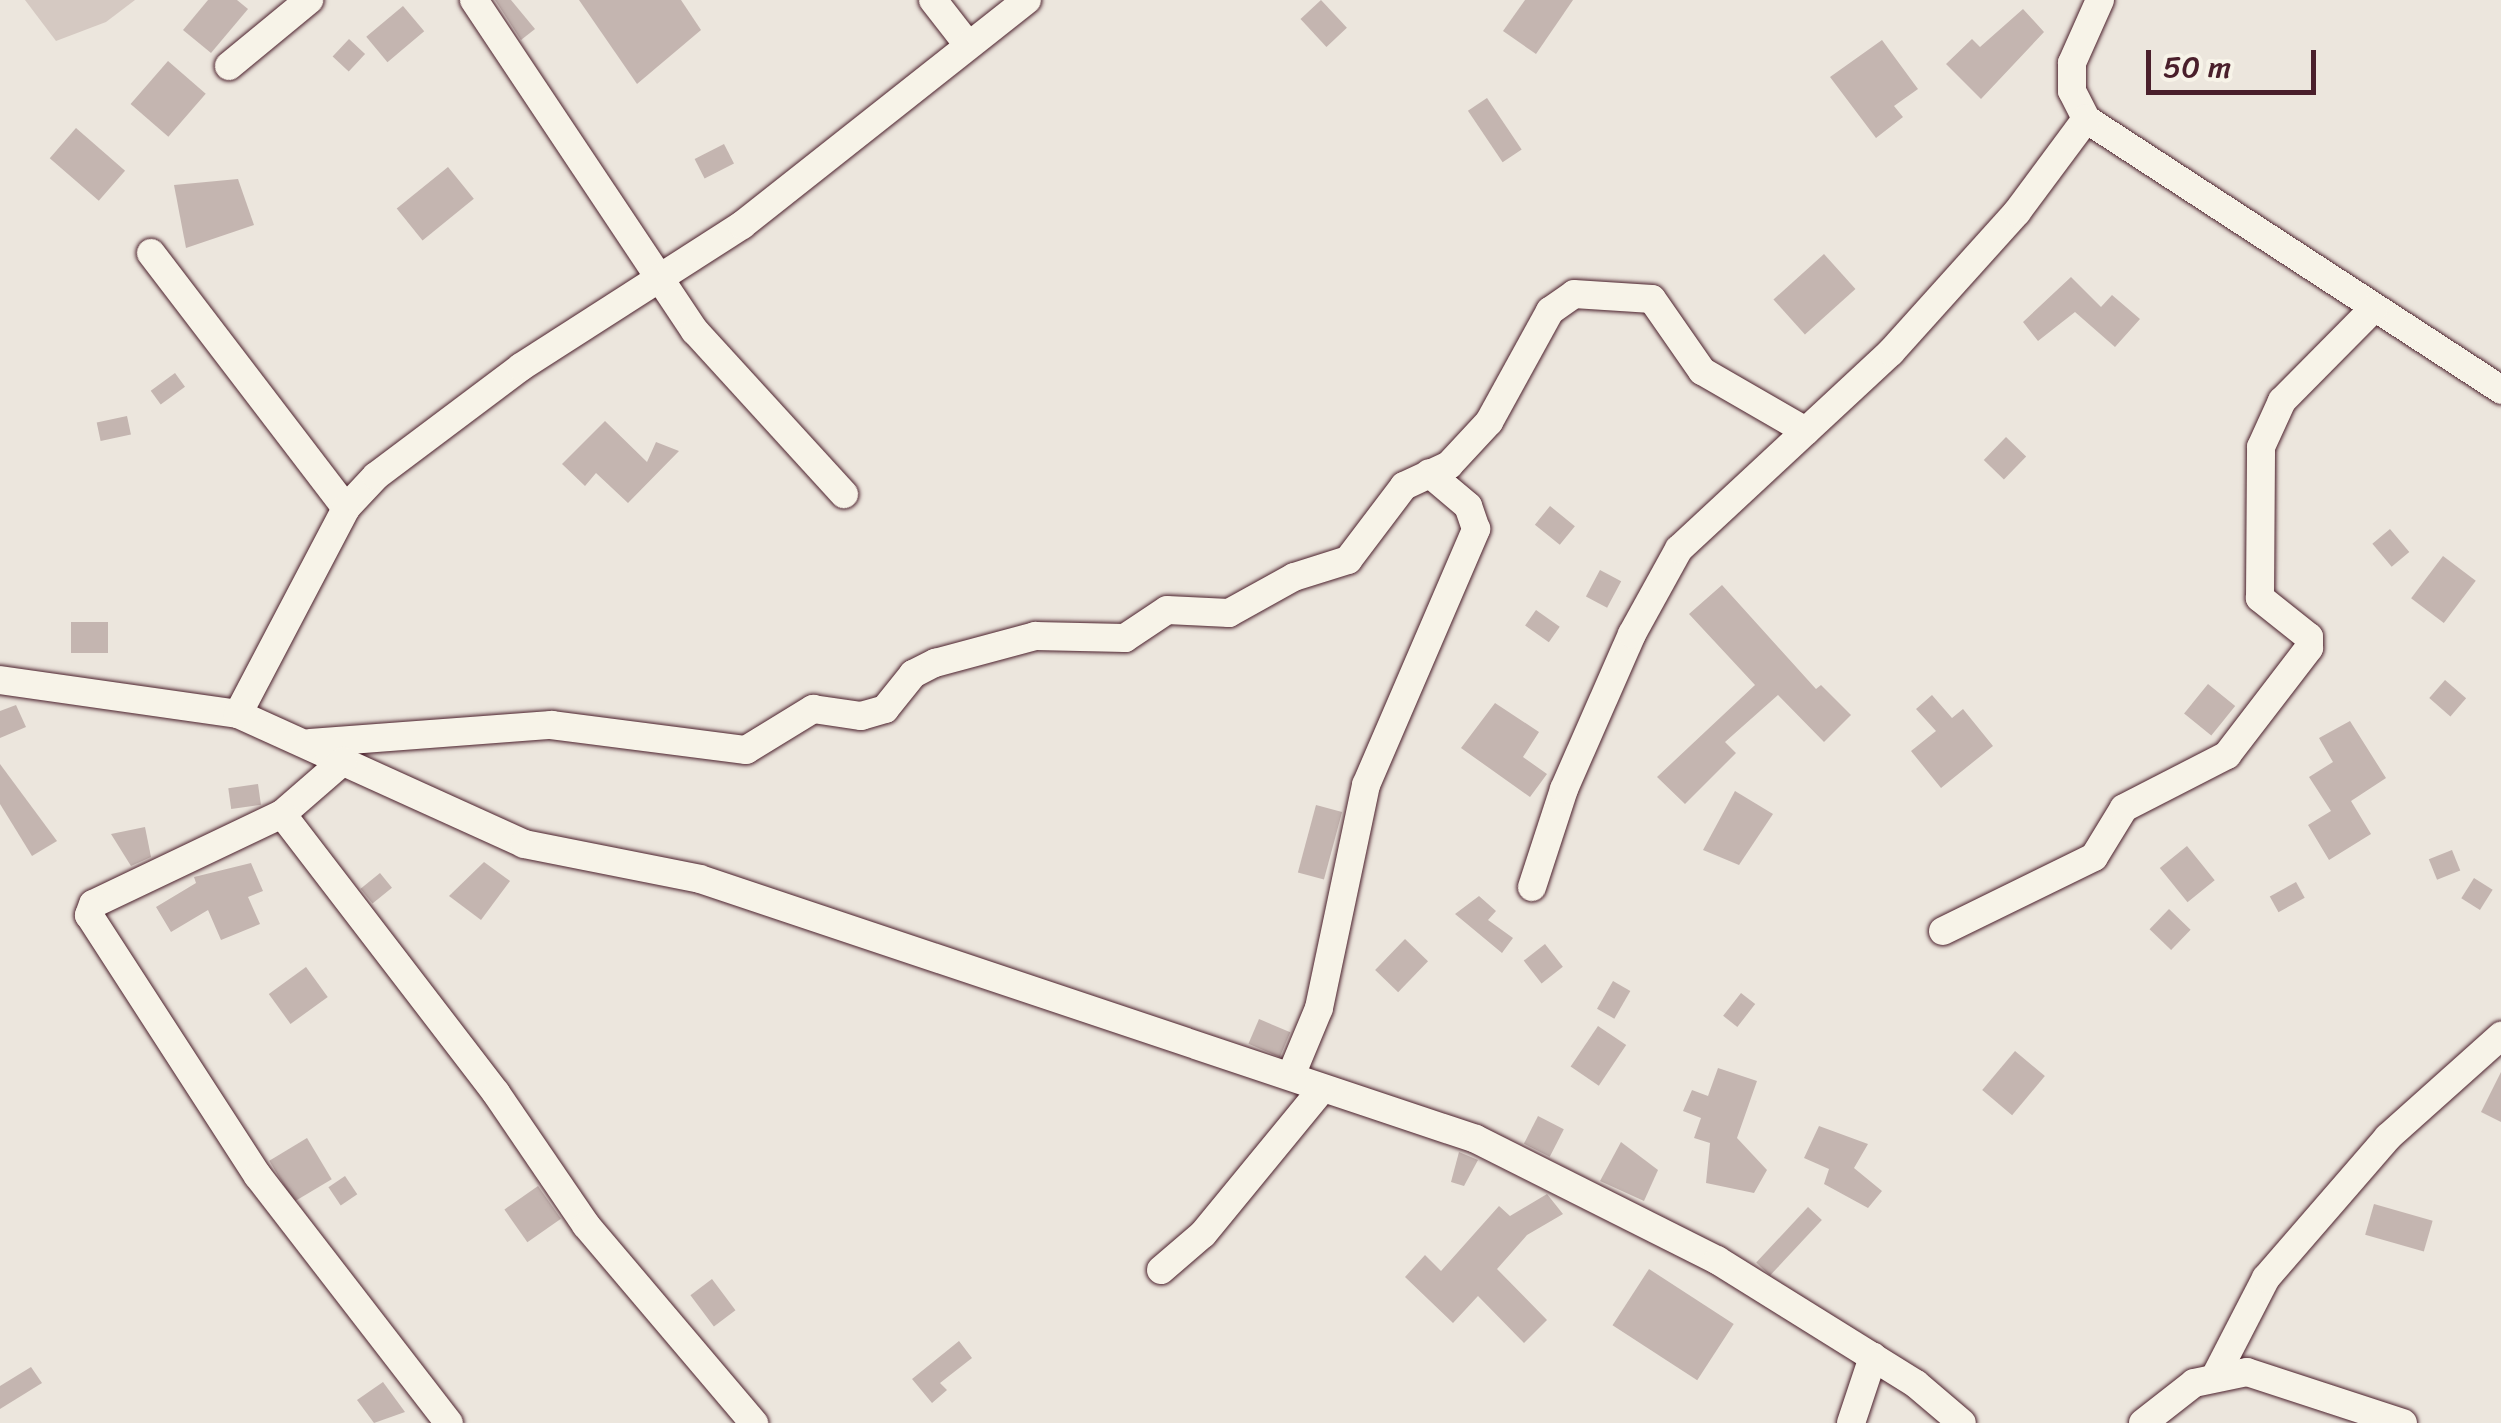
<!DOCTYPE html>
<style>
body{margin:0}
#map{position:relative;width:2501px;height:1423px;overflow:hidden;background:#ece6dd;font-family:Sriracha,sans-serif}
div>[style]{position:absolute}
.green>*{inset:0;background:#d5c9c2}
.building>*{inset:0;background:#c4b5b0;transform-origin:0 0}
.roads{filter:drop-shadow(0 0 2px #4a1f2b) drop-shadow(0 0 2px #4a1f2b)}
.minor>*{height:28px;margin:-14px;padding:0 14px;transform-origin:14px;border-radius:14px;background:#f7f3e8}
span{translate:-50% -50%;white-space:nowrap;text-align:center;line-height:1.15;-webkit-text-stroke:8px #f7f3e8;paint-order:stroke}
.scale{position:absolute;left:2146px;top:50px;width:170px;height:45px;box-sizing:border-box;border:5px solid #4a1f2b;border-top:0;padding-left:12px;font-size:30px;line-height:35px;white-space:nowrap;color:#4a1f2b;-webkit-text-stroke:8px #f7f3e8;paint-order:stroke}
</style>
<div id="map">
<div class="green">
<i style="clip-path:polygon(25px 0,135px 0,106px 22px,56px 41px)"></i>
</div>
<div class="building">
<i style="clip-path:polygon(208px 0,237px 0,248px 9px,211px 53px,183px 30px)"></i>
<i style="clip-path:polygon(495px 0,511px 0,535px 29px,521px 40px)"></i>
<i style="clip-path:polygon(579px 0,681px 0,701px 30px,637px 84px)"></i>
<i style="left:1321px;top:0;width:38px;height:28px;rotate:47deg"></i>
<i style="clip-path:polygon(1525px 0,1573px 0,1536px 54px,1503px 31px)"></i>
<i style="left:403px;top:6px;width:33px;height:48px;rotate:50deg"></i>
<i style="clip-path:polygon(2023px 9px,2044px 32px,1981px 99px,1946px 64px,1972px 39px,1980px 47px)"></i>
<i style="left:349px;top:39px;width:22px;height:24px;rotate:43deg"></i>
<i style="clip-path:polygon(1882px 40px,1918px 89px,1894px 106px,1903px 117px,1876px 138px,1830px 77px)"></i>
<i style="left:168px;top:61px;width:50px;height:57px;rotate:41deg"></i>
<i style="left:1487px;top:98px;width:62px;height:23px;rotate:56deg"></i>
<i style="left:76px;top:128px;width:65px;height:40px;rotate:41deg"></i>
<i style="left:724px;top:144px;width:22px;height:33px;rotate:63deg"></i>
<i style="left:448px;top:167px;width:41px;height:66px;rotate:51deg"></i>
<i style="clip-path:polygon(238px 179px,254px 225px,186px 248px,174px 185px)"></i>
<i style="left:1824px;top:254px;width:47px;height:68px;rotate:48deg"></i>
<i style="clip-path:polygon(2071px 277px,2101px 307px,2112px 295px,2140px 319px,2115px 347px,2075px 312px,2038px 341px,2023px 322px)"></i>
<i style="left:175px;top:373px;width:17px;height:30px;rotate:54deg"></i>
<i style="left:127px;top:416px;width:19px;height:31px;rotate:78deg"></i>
<i style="clip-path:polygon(605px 421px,647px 462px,656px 442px,679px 451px,628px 503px,596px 473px,585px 486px,562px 464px)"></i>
<i style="left:2006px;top:437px;width:28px;height:32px;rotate:44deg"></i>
<i style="left:1550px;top:506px;width:32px;height:24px;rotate:39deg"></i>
<i style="left:2390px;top:529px;width:30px;height:23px;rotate:50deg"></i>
<i style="left:2443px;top:556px;width:41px;height:53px;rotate:37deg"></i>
<i style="left:1600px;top:570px;width:24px;height:30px;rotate:28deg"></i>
<i style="clip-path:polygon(1722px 585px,1816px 689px,1821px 685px,1851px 715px,1824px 742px,1778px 695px,1725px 742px,1736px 753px,1685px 804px,1657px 777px,1755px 685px,1689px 614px)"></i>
<i style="left:1536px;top:610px;width:29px;height:19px;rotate:35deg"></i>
<i style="left:71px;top:622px;width:37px;height:31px"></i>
<i style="left:2445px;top:680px;width:28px;height:24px;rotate:41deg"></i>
<i style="left:2208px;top:684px;width:35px;height:38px;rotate:39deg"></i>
<i style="clip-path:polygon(1932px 695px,1952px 718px,1963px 709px,1993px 746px,1941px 788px,1911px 751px,1936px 731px,1916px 709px)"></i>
<i style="clip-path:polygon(1495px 703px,1539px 732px,1523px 757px,1547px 774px,1530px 797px,1461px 748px)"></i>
<i style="clip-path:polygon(16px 705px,26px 727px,0 738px,0 711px)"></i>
<i style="clip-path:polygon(2350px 721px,2386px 778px,2351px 801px,2371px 834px,2329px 860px,2308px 825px,2331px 811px,2309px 777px,2333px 762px,2319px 738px)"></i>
<i style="clip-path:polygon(0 764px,57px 841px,32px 856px,0 804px)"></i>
<i style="left:258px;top:784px;width:21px;height:30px;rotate:82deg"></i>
<i style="clip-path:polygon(1735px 791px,1773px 814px,1739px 865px,1703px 850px)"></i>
<i style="left:1316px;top:805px;width:27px;height:70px;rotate:15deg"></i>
<i style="clip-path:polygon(145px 827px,151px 857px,131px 866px,111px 834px)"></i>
<i style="left:2187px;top:846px;width:44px;height:35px;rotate:51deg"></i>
<i style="left:2452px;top:850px;width:22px;height:25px;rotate:68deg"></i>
<i style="clip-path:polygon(484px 862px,510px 881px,481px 920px,449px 896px)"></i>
<i style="clip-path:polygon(251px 863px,263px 891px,248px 897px,260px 924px,221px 940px,208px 910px,171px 932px,156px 907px,196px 883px,194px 877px)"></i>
<i style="left:380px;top:873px;width:19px;height:25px;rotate:51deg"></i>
<i style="left:2474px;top:878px;width:22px;height:24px;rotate:32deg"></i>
<i style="left:2296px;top:882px;width:18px;height:30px;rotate:61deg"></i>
<i style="clip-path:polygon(1479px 896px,1496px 911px,1488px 920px,1513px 938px,1502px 953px,1455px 914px)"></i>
<i style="left:2169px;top:909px;width:30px;height:28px;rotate:44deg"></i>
<i style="left:1405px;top:939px;width:32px;height:43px;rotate:44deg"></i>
<i style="left:1545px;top:944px;width:29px;height:27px;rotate:52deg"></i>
<i style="left:306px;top:967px;width:37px;height:46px;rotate:54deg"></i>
<i style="left:1613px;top:981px;width:20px;height:32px;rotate:30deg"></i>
<i style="left:1741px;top:993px;width:18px;height:29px;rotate:38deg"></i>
<i style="left:1259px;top:1019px;width:34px;height:27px;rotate:23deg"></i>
<i style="left:1598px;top:1026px;width:34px;height:49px;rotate:34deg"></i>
<i style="left:2015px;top:1051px;width:39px;height:51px;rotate:40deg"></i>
<i style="clip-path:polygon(1718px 1068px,1757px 1081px,1737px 1138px,1767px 1170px,1754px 1193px,1706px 1183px,1710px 1143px,1694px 1138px,1701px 1118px,1683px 1111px,1692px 1090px,1708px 1096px)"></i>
<i style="clip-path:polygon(2501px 1072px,2501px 1122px,2481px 1112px)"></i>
<i style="left:1538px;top:1116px;width:29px;height:31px;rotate:27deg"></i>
<i style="clip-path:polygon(1819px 1126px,1868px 1144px,1854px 1168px,1882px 1191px,1868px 1208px,1824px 1184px,1829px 1169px,1804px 1158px)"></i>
<i style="left:307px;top:1138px;width:48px;height:44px;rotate:59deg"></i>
<i style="clip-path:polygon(1621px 1142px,1658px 1170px,1644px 1201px,1600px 1181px)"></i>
<i style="clip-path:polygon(1459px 1152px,1478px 1160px,1464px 1186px,1451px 1182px)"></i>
<i style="left:345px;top:1176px;width:22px;height:20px;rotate:56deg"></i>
<i style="left:538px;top:1186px;width:40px;height:41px;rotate:55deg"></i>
<i style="clip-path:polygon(1547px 1194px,1563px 1214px,1527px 1235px,1497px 1269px,1547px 1320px,1524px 1343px,1478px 1296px,1453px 1323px,1405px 1277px,1425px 1255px,1441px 1271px,1499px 1206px,1510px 1216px)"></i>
<i style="left:2374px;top:1204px;width:61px;height:32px;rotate:16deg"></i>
<i style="left:1808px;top:1207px;width:19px;height:76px;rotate:43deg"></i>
<i style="left:1649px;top:1269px;width:101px;height:67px;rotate:33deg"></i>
<i style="left:712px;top:1279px;width:39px;height:27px;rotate:53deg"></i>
<i style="clip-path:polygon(959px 1341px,972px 1358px,940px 1383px,947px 1390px,932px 1403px,912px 1379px)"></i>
<i style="clip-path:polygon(31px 1367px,42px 1383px,0 1409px,0 1386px)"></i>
<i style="clip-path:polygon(383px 1382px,405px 1412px,374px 1423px,357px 1400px)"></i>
</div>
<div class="roads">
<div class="minor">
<i style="left:474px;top:0;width:398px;rotate:56.3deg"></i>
<i style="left:695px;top:331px;width:221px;rotate:47.6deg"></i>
<i style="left:933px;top:0;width:57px;rotate:52.1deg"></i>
<i style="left:2100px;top:0;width:69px;rotate:114deg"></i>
<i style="left:2072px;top:63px;width:28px;rotate:90deg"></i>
<i style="left:2072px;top:91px;width:31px;rotate:63deg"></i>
<i style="left:2086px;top:119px;width:496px;rotate:33.1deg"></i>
<i style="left:229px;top:66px;width:104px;rotate:-39.5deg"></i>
<i style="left:151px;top:253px;width:321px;rotate:52.6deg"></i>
<i style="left:0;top:680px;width:240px;rotate:8.1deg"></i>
<i style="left:238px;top:714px;width:314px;rotate:24.4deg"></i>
<i style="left:524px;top:844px;width:179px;rotate:11.2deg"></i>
<i style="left:700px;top:879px;width:818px;rotate:18.52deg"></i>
<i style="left:1476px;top:1139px;width:270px;rotate:26.7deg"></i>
<i style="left:1717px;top:1260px;width:234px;rotate:31.9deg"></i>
<i style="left:1916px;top:1384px;width:60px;rotate:40.3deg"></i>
<i style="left:238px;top:714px;width:233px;rotate:-62.3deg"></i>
<i style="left:346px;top:508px;width:44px;rotate:-46.8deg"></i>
<i style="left:376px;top:476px;width:181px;rotate:-36.9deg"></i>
<i style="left:521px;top:367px;width:263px;rotate:-32.7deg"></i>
<i style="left:742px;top:225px;width:363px;rotate:-38.3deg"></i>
<i style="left:310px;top:743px;width:242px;rotate:-4.3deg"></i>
<i style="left:551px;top:725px;width:197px;rotate:7.3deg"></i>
<i style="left:746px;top:750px;width:79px;rotate:-31.5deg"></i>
<i style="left:813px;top:709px;width:49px;rotate:8.3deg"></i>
<i style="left:861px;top:716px;width:25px;rotate:-16deg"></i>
<i style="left:885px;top:709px;width:45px;rotate:-51.3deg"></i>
<i style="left:913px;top:674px;width:25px;rotate:-27deg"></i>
<i style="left:935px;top:663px;width:104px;rotate:-15.1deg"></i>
<i style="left:1035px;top:636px;width:90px;rotate:1.3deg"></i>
<i style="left:1125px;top:638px;width:50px;rotate:-33.7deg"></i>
<i style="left:1167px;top:610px;width:62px;rotate:2.8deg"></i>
<i style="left:1229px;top:613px;width:74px;rotate:-29deg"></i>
<i style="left:1294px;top:577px;width:57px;rotate:-17.5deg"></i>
<i style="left:1348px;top:560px;width:93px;rotate:-52.9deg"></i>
<i style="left:1404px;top:486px;width:50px;rotate:-25deg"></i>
<i style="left:1449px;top:465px;width:59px;rotate:-47.1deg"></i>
<i style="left:1489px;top:422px;width:127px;rotate:-61.2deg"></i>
<i style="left:1550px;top:311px;width:29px;rotate:-35deg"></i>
<i style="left:1574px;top:294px;width:78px;rotate:3.7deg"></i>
<i style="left:1652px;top:299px;width:88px;rotate:55.2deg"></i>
<i style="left:1702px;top:371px;width:120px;rotate:30deg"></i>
<i style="left:343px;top:761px;width:81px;rotate:139deg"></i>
<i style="left:282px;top:814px;width:209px;rotate:154.5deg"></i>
<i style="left:93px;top:904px;width:12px;rotate:110deg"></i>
<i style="left:89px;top:915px;width:311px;rotate:57.1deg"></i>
<i style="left:258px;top:1176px;width:312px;rotate:52.3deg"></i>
<i style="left:282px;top:814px;width:352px;rotate:52.5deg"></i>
<i style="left:496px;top:1093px;width:160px;rotate:55.7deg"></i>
<i style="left:586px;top:1225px;width:260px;rotate:49.7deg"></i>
<i style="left:1532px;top:887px;width:103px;rotate:-71.9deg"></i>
<i style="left:1564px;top:789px;width:169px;rotate:-66.3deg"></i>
<i style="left:1632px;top:634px;width:97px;rotate:-61.1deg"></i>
<i style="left:1679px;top:549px;width:289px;rotate:-42.9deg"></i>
<i style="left:1891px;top:352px;width:188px;rotate:-48deg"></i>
<i style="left:2017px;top:212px;width:116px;rotate:-53.4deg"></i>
<i style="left:1943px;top:931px;width:168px;rotate:-26.1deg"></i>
<i style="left:2094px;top:857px;width:57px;rotate:-58.5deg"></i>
<i style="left:2124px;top:808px;width:116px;rotate:-27.2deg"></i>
<i style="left:2227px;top:755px;width:135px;rotate:-52.5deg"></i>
<i style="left:2309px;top:648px;width:11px;rotate:-90deg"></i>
<i style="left:2309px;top:637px;width:63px;rotate:-141.5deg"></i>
<i style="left:2260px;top:598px;width:151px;rotate:-89.6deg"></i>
<i style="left:2261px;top:447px;width:51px;rotate:-65.5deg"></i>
<i style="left:2282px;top:401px;width:131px;rotate:-45.3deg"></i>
<i style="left:1292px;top:1073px;width:70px;rotate:-67.4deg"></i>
<i style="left:1319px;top:1008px;width:228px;rotate:-78.1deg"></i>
<i style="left:1366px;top:785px;width:279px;rotate:-66.7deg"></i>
<i style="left:1476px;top:529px;width:24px;rotate:-109deg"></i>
<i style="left:1468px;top:506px;width:51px;rotate:-139.8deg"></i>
<i style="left:1161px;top:1270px;width:55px;rotate:-40.6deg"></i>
<i style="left:1203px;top:1234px;width:188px;rotate:-50.6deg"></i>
<i style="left:2216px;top:1375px;width:109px;rotate:-62.7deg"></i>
<i style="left:2266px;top:1278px;width:186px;rotate:-49.1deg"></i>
<i style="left:2388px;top:1137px;width:152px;rotate:-41.8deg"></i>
<i style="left:1851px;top:1423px;width:70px;rotate:-71.6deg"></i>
<i style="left:2143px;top:1423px;width:65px;rotate:-38.1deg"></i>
<i style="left:2194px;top:1383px;width:54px;rotate:-11.7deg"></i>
<i style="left:2247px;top:1372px;width:164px;rotate:18.1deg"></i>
</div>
</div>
<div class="scale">50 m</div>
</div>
